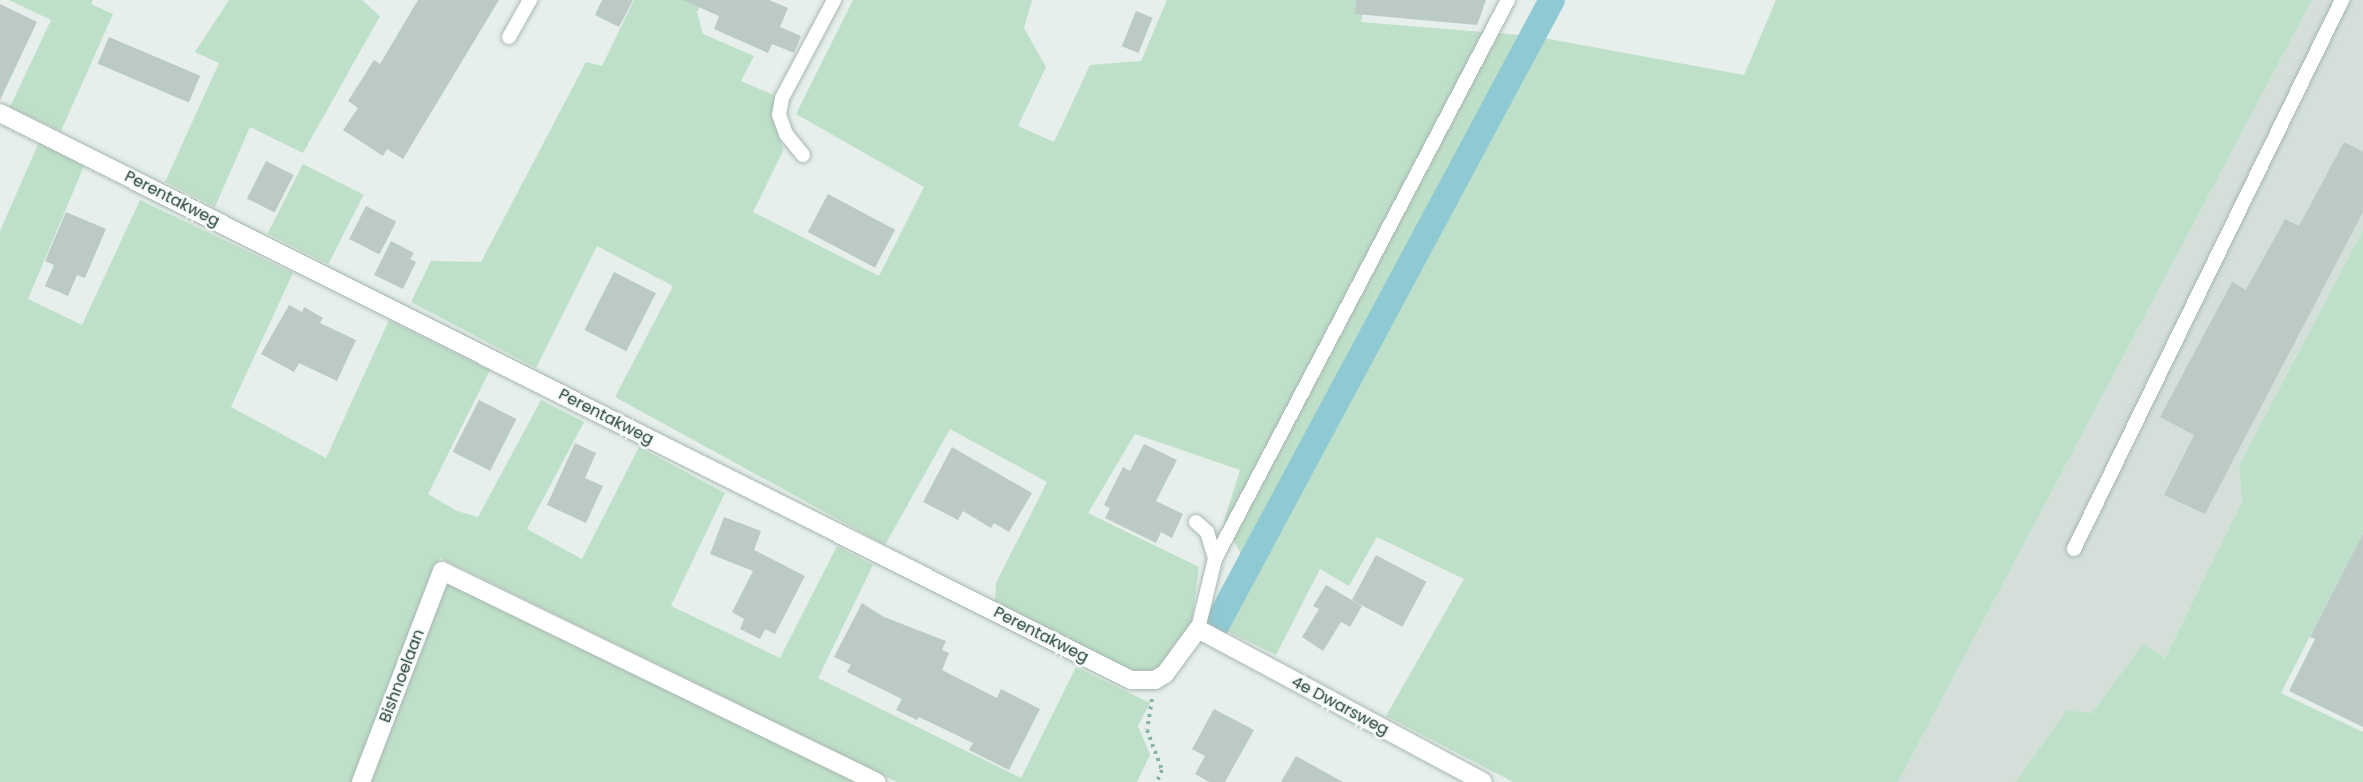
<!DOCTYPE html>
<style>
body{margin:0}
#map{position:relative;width:2363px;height:782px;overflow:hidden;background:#e6efeb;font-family:Poppins,sans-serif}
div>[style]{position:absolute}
.built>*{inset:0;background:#d4dfda}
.green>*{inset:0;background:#bfe0c8;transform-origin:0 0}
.canal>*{height:26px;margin:-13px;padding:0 13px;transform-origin:13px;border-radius:13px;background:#8ec9d4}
.building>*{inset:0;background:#bbcac4;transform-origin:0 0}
.path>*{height:4px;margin-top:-2px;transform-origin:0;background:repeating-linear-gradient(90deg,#86b3a5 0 3px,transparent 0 7.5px)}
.roads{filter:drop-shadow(0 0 2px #a8b8b2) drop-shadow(0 0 2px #a8b8b2)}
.lane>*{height:14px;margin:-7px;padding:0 7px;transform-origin:7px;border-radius:7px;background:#fff}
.street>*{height:18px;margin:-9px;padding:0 9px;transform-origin:9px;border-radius:9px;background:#fff}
span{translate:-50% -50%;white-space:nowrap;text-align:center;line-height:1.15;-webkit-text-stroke:5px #f7fbf9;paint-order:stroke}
.street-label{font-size:16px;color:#24423a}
</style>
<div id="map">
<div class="built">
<i style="clip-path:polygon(2312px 0,2363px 0,2363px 230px,2239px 465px,2242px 502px,2165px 658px,2143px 644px,2092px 713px,2067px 710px,2015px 782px,1898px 782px)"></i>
</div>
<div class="green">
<i style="clip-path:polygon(9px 0,93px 0,91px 4px,113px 14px,61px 131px,10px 107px,51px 20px)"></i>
<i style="clip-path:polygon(229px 0,362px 0,380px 16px,303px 153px,250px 127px,215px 207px,165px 182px,219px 63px,195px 52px)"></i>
<i style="clip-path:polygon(634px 0,703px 0,697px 12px,703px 34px,754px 56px,741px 81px,785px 100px,777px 116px,783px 151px,753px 212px,879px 276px,924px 187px,796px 114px,853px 0,1032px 0,1024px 28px,1046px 67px,1018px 126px,1054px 142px,1090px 65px,1141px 61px,1167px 0,1365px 0,1361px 22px,1533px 36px,1744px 75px,1776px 0,2312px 0,1898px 782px,1513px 782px,1386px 716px,1464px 579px,1377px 537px,1349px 586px,1320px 569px,1276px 655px,1216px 626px,1247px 566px,1224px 521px,1240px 470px,1135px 434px,1088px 513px,1199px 567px,1191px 628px,1167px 665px,1140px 676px,995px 601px,996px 583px,1047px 482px,950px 429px,885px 545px,615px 397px,673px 286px,597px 246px,536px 368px,411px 302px,431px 261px,481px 262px,586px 62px,602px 66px)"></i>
<i style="clip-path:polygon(39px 142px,84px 166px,28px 299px,82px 325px,140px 200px,293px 273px,231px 407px,326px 458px,389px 320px,490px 370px,428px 494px,457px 511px,478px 517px,541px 400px,584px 422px,527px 529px,582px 559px,639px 447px,725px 493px,671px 606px,780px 658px,837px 546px,873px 565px,818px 678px,1021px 778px,1076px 667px,1150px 703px,1138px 726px,1150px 755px,1137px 782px,897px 782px,440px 558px,354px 782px,0 782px,0 231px)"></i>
<i style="left:303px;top:164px;width:68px;height:78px;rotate:27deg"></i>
<i style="clip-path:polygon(2363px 230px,2363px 533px,2281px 693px,2363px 732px,2363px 782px,2015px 782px,2067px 710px,2092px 713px,2143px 644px,2165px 658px,2242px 502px,2239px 465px)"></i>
<i style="clip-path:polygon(446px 582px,861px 782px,368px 782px)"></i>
</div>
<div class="canal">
<i style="left:1216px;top:626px;width:710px;rotate:-61.78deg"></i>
</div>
<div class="building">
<i style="clip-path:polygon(418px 0,499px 0,403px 159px,387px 149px,383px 156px,343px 130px,358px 108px,348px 101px,374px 60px,380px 64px)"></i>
<i style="clip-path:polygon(602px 0,633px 0,619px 27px,595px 15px)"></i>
<i style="clip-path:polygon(683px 0,769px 0,788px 8px,780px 27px,801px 36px,794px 53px,772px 44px,768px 53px,714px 29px,719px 16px)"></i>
<i style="clip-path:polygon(1356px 0,1486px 0,1477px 25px,1355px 14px)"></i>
<i style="clip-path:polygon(0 4px,37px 22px,0 100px)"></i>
<i style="left:1136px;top:11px;width:18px;height:38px;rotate:22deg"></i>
<i style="left:109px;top:37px;width:99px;height:29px;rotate:23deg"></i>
<i style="clip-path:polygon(2344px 142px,2363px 152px,2363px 212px,2205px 514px,2164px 495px,2194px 435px,2160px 417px,2232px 282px,2246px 290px,2285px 219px,2299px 226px)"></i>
<i style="left:266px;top:161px;width:31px;height:42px;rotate:27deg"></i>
<i style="left:828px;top:194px;width:76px;height:43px;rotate:28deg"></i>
<i style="left:366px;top:206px;width:34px;height:37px;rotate:27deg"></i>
<i style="clip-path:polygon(66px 212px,106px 229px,85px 278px,77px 275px,68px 296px,45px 286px,54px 265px,45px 261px)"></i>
<i style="clip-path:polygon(391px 241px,414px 253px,410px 259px,416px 262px,403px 289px,374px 275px)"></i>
<i style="left:614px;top:272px;width:47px;height:65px;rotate:27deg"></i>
<i style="clip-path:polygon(289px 305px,302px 312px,304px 307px,323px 318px,320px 323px,356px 340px,337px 381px,299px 363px,294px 372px,261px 354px)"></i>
<i style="left:479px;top:400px;width:42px;height:58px;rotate:27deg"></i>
<i style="clip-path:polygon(575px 443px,596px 453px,585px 478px,603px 486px,586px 523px,547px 505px)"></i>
<i style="clip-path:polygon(1144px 444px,1177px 460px,1156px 501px,1183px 514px,1172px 538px,1161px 532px,1156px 543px,1105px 518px,1110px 508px,1104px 505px,1123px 467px,1130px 471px)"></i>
<i style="clip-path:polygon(952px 447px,1032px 493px,1009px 532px,994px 523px,991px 528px,963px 511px,958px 520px,923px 502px)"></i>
<i style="clip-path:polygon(724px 517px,761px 531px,754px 550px,805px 576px,775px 634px,765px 629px,760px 639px,740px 629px,744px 619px,732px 612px,753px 571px,710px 554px)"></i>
<i style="clip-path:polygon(2363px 533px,2363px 727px,2289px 691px,2315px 639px,2310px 637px)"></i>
<i style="left:1376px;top:555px;width:57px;height:51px;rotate:28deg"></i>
<i style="clip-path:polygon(1326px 585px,1362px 606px,1350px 627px,1341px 622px,1323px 651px,1302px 637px,1319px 609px,1313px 606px)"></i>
<i style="clip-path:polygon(862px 603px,884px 617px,946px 641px,942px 650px,949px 653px,942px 670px,997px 698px,1001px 689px,1040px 709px,1009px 770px,969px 750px,973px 743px,919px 717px,917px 720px,896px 710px,902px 699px,847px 672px,851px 665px,834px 657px)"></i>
<i style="clip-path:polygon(1214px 709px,1254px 730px,1225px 782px,1209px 782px,1195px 774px,1205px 756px,1192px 749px)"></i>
<i style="clip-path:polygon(1296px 756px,1343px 782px,1281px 782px)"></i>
</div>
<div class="path">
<i style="left:1152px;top:699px;width:31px;rotate:99deg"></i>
<i style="left:1147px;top:730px;width:43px;rotate:69.4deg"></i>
<i style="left:1162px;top:770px;width:13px;rotate:113deg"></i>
</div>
<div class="roads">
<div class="lane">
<i style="left:509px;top:37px;width:43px;rotate:-60.4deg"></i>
<i style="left:803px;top:155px;width:27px;rotate:-129deg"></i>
<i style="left:786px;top:134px;width:20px;rotate:-110deg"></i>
<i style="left:779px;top:115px;width:17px;rotate:-80deg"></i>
<i style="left:782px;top:98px;width:111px;rotate:-62deg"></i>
<i style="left:1196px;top:522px;width:15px;rotate:42deg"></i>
<i style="left:1207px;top:532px;width:28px;rotate:73deg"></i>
<i style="left:1215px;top:559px;width:72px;rotate:103.7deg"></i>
<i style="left:2074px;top:549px;width:611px;rotate:-63.98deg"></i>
<i style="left:1215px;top:559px;width:631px;rotate:-62.34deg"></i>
</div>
<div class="street">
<i style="left:0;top:113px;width:1265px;rotate:26.63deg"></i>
<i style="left:1131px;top:680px;width:24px"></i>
<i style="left:1155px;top:680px;width:12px;rotate:-31deg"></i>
<i style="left:1165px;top:674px;width:56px;rotate:-53.7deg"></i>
<i style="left:1198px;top:629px;width:323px;rotate:28.2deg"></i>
<i style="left:361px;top:782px;width:226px;rotate:-69deg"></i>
<i style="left:442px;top:571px;width:483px;rotate:25.9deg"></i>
</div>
</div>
<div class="street-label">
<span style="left:172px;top:199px;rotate:27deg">Perentakweg</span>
<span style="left:606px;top:417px;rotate:27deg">Perentakweg</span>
<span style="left:1041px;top:635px;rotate:27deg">Perentakweg</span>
<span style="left:402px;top:676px;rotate:-69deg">Bishnoelaan</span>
<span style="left:1340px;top:706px;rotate:28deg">4e Dwarsweg</span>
</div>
</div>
